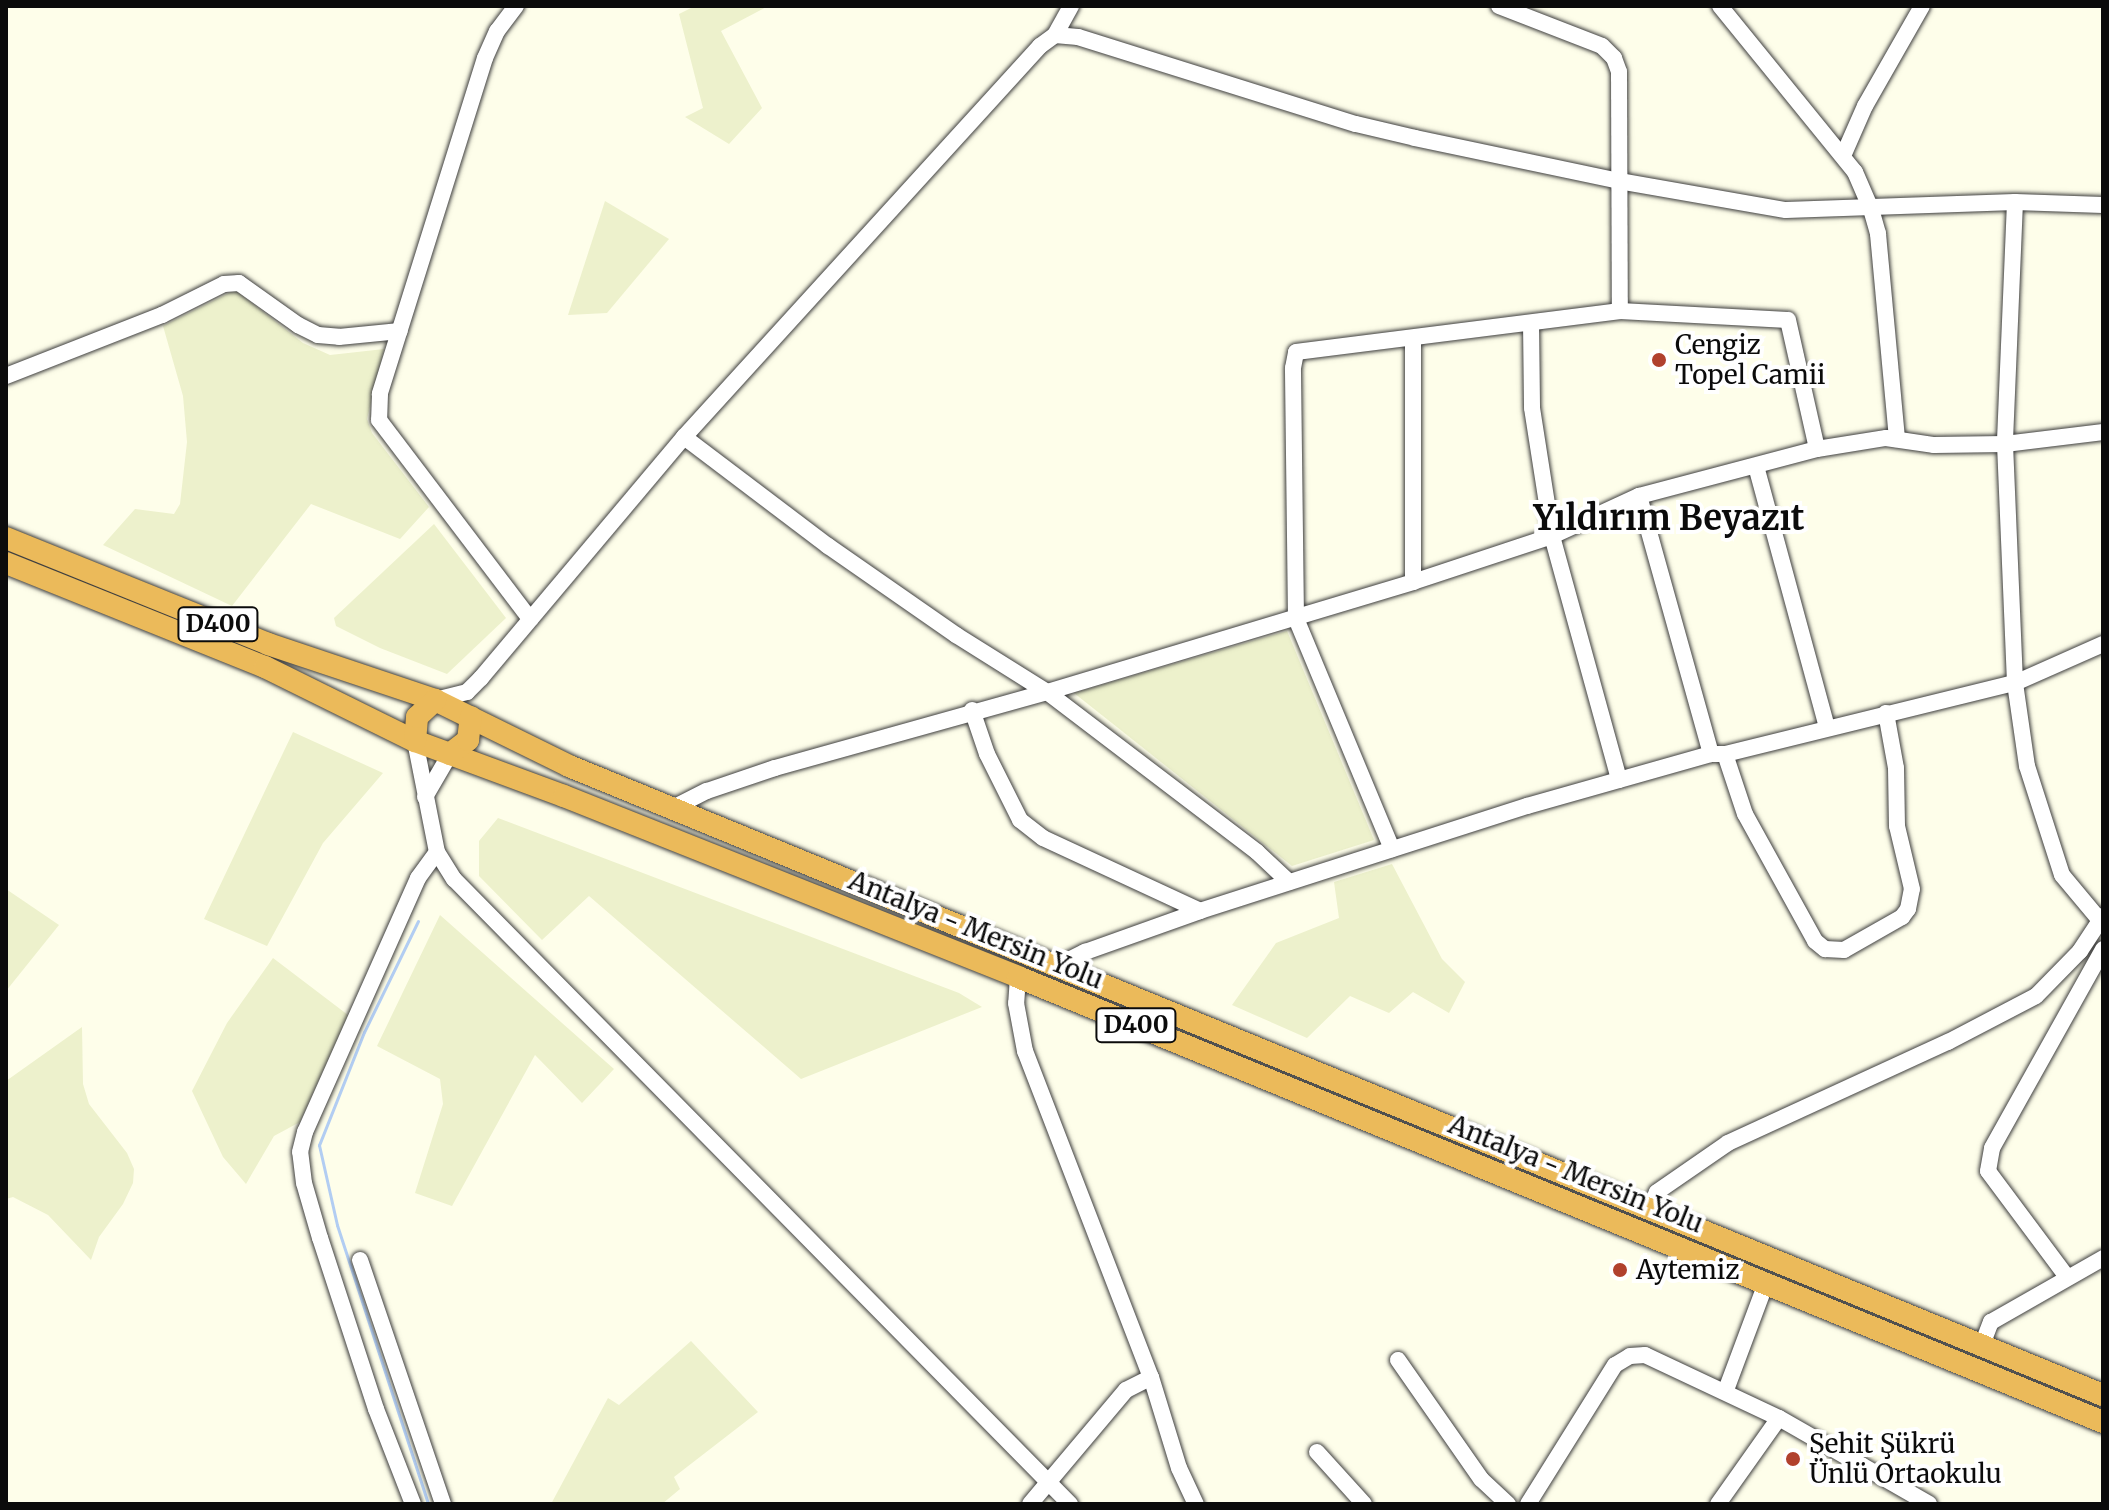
<!DOCTYPE html>
<meta charset="utf-8">
<style>
body{margin:0}
#map{position:relative;width:2109px;height:1510px;overflow:hidden;background:#fefeea;font-family:Merriweather,serif}
div>[style]{position:absolute}
.farmland>*{inset:0;background:#edf1cc}
.stream>*{height:3px;margin:-1.5px;padding:0 1.5px;transform-origin:1.5px;border-radius:1.5px;background:#b2cdf2}
.roads{filter:drop-shadow(0 0 2px #3e3e3e) drop-shadow(0 0 2px #3e3e3e)}
.minor>*{height:16px;margin:-8px;padding:0 8px;transform-origin:8px;border-radius:8px;background:#fff}
.highway>*{height:22px;margin:-11px;padding:0 11px;transform-origin:11px;border-radius:11px;background:#ebba5a}
.dots>*{width:22px;height:22px;translate:-50% -50%;box-sizing:border-box;border:4px solid #fff;border-radius:50%}
span{translate:-50% -50%;white-space:nowrap;text-align:center;line-height:1.15;-webkit-text-stroke:8px #fff;paint-order:stroke}
.shield-label span{padding:2px 6px;background:#fff;border:2px solid;border-radius:6px;-webkit-text-stroke-width:0}
.shield-label{font-size:24px;color:#0b0b0b;font-weight:700}
.poi-label{font-size:26px;color:#0b0b0b}
.left{translate:0 -50%;text-align:left}
.street-label{font-size:26px;color:#0b0b0b}
.district-label{font-size:34px;color:#0b0b0b;font-weight:700}
.frame{position:absolute;inset:0;border:8px solid #0b0b0b;pointer-events:none}
</style>
<div id="map">
<div class="farmland">
<i style="clip-path:polygon(695px 6px,768px 6px,721px 31px,762px 108px,729px 144px,685px 117px,703px 108px,679px 14px)"></i>
<i style="clip-path:polygon(605px 201px,669px 239px,607px 313px,568px 315px)"></i>
<i style="clip-path:polygon(235px 290px,303px 343px,330px 355px,384px 349px,367px 419px,372px 433px,429px 507px,400px 539px,311px 504px,232px 606px,103px 545px,135px 509px,174px 514px,180px 504px,187px 442px,183px 396px,163px 326px)"></i>
<i style="clip-path:polygon(434px 524px,506px 618px,447px 674px,380px 648px,336px 626px,334px 618px)"></i>
<i style="clip-path:polygon(1287px 631px,1374px 840px,1292px 866px,1074px 693px)"></i>
<i style="clip-path:polygon(293px 732px,383px 773px,323px 843px,267px 946px,204px 919px)"></i>
<i style="clip-path:polygon(498px 818px,959px 993px,982px 1007px,801px 1079px,589px 896px,542px 940px,479px 876px,479px 841px)"></i>
<i style="clip-path:polygon(1392px 864px,1442px 959px,1465px 982px,1449px 1013px,1413px 992px,1389px 1013px,1350px 996px,1307px 1038px,1232px 1005px,1276px 943px,1339px 918px,1334px 882px)"></i>
<i style="clip-path:polygon(6px 889px,59px 925px,6px 991px)"></i>
<i style="clip-path:polygon(440px 915px,614px 1069px,582px 1103px,535px 1055px,452px 1206px,415px 1193px,443px 1104px,440px 1079px,377px 1046px)"></i>
<i style="clip-path:polygon(273px 958px,348px 1015px,300px 1122px,274px 1136px,246px 1184px,223px 1157px,192px 1091px,227px 1023px)"></i>
<i style="clip-path:polygon(82px 1027px,83px 1084px,89px 1104px,127px 1153px,134px 1169px,133px 1183px,123px 1204px,99px 1237px,91px 1260px,48px 1215px,13px 1197px,6px 1199px,6px 1081px)"></i>
<i style="clip-path:polygon(691px 1341px,758px 1412px,674px 1477px,680px 1489px,662px 1504px,551px 1504px,608px 1398px,619px 1405px)"></i>
</div>
<div class="stream">
<i style="left:418px;top:921px;width:123px;rotate:115.9deg"></i>
<i style="left:364px;top:1032px;width:122px;rotate:111.7deg"></i>
<i style="left:319px;top:1145px;width:82px;rotate:77.3deg"></i>
<i style="left:337px;top:1225px;width:293px;rotate:71.9deg"></i>
</div>
<div class="roads">
<div class="minor">
<i style="left:516px;top:6px;width:31px;rotate:127deg"></i>
<i style="left:497px;top:31px;width:30px;rotate:114deg"></i>
<i style="left:485px;top:58px;width:352px;rotate:107.4deg"></i>
<i style="left:380px;top:394px;width:26px;rotate:92deg"></i>
<i style="left:379px;top:420px;width:250px;rotate:52.8deg"></i>
<i style="left:1499px;top:6px;width:110px;rotate:21.2deg"></i>
<i style="left:1602px;top:46px;width:17px;rotate:45deg"></i>
<i style="left:1614px;top:58px;width:15px;rotate:70deg"></i>
<i style="left:1619px;top:72px;width:239px;rotate:89.8deg"></i>
<i style="left:1720px;top:6px;width:214px;rotate:50.9deg"></i>
<i style="left:1855px;top:172px;width:40px;rotate:66.6deg"></i>
<i style="left:1871px;top:209px;width:26px;rotate:74deg"></i>
<i style="left:1878px;top:234px;width:206px;rotate:84.7deg"></i>
<i style="left:1055px;top:35px;width:33px;rotate:-61deg"></i>
<i style="left:1843px;top:156px;width:55px;rotate:-66.3deg"></i>
<i style="left:1865px;top:106px;width:115px;rotate:-60.3deg"></i>
<i style="left:2015px;top:202px;width:242px;rotate:92.4deg"></i>
<i style="left:2005px;top:444px;width:239px;rotate:87.6deg"></i>
<i style="left:2015px;top:683px;width:84px;rotate:81.8deg"></i>
<i style="left:2027px;top:766px;width:114px;rotate:72.2deg"></i>
<i style="left:2062px;top:875px;width:64px;rotate:50.1deg"></i>
<i style="left:1531px;top:323px;width:85px;rotate:89.3deg"></i>
<i style="left:1532px;top:408px;width:130px;rotate:81.1deg"></i>
<i style="left:1552px;top:536px;width:253px;rotate:74.6deg"></i>
<i style="left:1413px;top:340px;width:242px;rotate:90deg"></i>
<i style="left:6px;top:376px;width:168px;rotate:-21.4deg"></i>
<i style="left:162px;top:315px;width:69px;rotate:-26.6deg"></i>
<i style="left:224px;top:284px;width:15px;rotate:-4deg"></i>
<i style="left:239px;top:283px;width:72px;rotate:35.4deg"></i>
<i style="left:298px;top:325px;width:22px;rotate:27deg"></i>
<i style="left:318px;top:335px;width:21px;rotate:5deg"></i>
<i style="left:339px;top:337px;width:61px;rotate:-5.6deg"></i>
<i style="left:684px;top:437px;width:181px;rotate:37.1deg"></i>
<i style="left:828px;top:546px;width:156px;rotate:34.8deg"></i>
<i style="left:956px;top:635px;width:107px;rotate:32.1deg"></i>
<i style="left:1047px;top:692px;width:264px;rotate:37.3deg"></i>
<i style="left:1257px;top:852px;width:44px;rotate:43.2deg"></i>
<i style="left:1756px;top:466px;width:271px;rotate:74.8deg"></i>
<i style="left:1639px;top:496px;width:268px;rotate:74.4deg"></i>
<i style="left:435px;top:700px;width:33px;rotate:-14deg"></i>
<i style="left:467px;top:692px;width:20px;rotate:-45deg"></i>
<i style="left:481px;top:678px;width:315px;rotate:-49.9deg"></i>
<i style="left:684px;top:437px;width:529px;rotate:-47.68deg"></i>
<i style="left:1040px;top:46px;width:19px;rotate:-36deg"></i>
<i style="left:1055px;top:35px;width:23px;rotate:5deg"></i>
<i style="left:1078px;top:37px;width:291px;rotate:17.4deg"></i>
<i style="left:1356px;top:124px;width:61px;rotate:13.3deg"></i>
<i style="left:1415px;top:138px;width:208px;rotate:11.9deg"></i>
<i style="left:1619px;top:181px;width:169px;rotate:9.9deg"></i>
<i style="left:1786px;top:210px;width:229px;rotate:-2deg"></i>
<i style="left:2015px;top:202px;width:88px;rotate:2deg"></i>
<i style="left:972px;top:710px;width:46px;rotate:71.2deg"></i>
<i style="left:987px;top:754px;width:74px;rotate:63.4deg"></i>
<i style="left:1020px;top:820px;width:29px;rotate:38deg"></i>
<i style="left:1043px;top:838px;width:173px;rotate:24.9deg"></i>
<i style="left:415px;top:741px;width:113px;rotate:78.8deg"></i>
<i style="left:437px;top:852px;width:32px;rotate:58deg"></i>
<i style="left:454px;top:879px;width:878px;rotate:45.42deg"></i>
<i style="left:1725px;top:754px;width:63px;rotate:71.6deg"></i>
<i style="left:1745px;top:814px;width:145px;rotate:61.1deg"></i>
<i style="left:1815px;top:941px;width:13px;rotate:39deg"></i>
<i style="left:1825px;top:949px;width:19px;rotate:3deg"></i>
<i style="left:1844px;top:950px;width:67px;rotate:-29.6deg"></i>
<i style="left:1902px;top:917px;width:10px;rotate:-53deg"></i>
<i style="left:1908px;top:909px;width:20px;rotate:-79deg"></i>
<i style="left:1912px;top:889px;width:65px;rotate:-103.4deg"></i>
<i style="left:1897px;top:826px;width:58px;rotate:-91deg"></i>
<i style="left:1896px;top:768px;width:56px;rotate:-100.3deg"></i>
<i style="left:425px;top:797px;width:50px;rotate:-59.8deg"></i>
<i style="left:673px;top:808px;width:38px;rotate:-27deg"></i>
<i style="left:707px;top:791px;width:72px;rotate:-18.7deg"></i>
<i style="left:775px;top:768px;width:282px;rotate:-15.6deg"></i>
<i style="left:1047px;top:692px;width:382px;rotate:-16.7deg"></i>
<i style="left:1413px;top:582px;width:146px;rotate:-18.3deg"></i>
<i style="left:1552px;top:536px;width:96px;rotate:-24.7deg"></i>
<i style="left:1639px;top:496px;width:184px;rotate:-14.8deg"></i>
<i style="left:1817px;top:449px;width:70px;rotate:-9.1deg"></i>
<i style="left:1886px;top:438px;width:49px;rotate:8.3deg"></i>
<i style="left:1934px;top:445px;width:71px;rotate:-0.8deg"></i>
<i style="left:2005px;top:444px;width:99px;rotate:-7deg"></i>
<i style="left:1392px;top:849px;width:250px;rotate:-112.6deg"></i>
<i style="left:1296px;top:618px;width:250px;rotate:-90.7deg"></i>
<i style="left:1293px;top:368px;width:16px;rotate:-79deg"></i>
<i style="left:1296px;top:352px;width:327px;rotate:-7.2deg"></i>
<i style="left:1620px;top:311px;width:168px;rotate:3.1deg"></i>
<i style="left:1788px;top:320px;width:132px;rotate:77.3deg"></i>
<i style="left:1055px;top:967px;width:34px;rotate:-27deg"></i>
<i style="left:1085px;top:952px;width:122px;rotate:-19.6deg"></i>
<i style="left:1200px;top:911px;width:343px;rotate:-17.8deg"></i>
<i style="left:1527px;top:806px;width:191px;rotate:-15.8deg"></i>
<i style="left:1711px;top:754px;width:14px"></i>
<i style="left:1725px;top:754px;width:299px;rotate:-13.8deg"></i>
<i style="left:2015px;top:683px;width:96px;rotate:-23.9deg"></i>
<i style="left:1018px;top:977px;width:26px;rotate:94deg"></i>
<i style="left:1016px;top:1003px;width:49px;rotate:79.4deg"></i>
<i style="left:1025px;top:1051px;width:350px;rotate:68.9deg"></i>
<i style="left:1151px;top:1377px;width:95px;rotate:72.9deg"></i>
<i style="left:1179px;top:1468px;width:40px;rotate:65deg"></i>
<i style="left:1650px;top:1209px;width:18px;rotate:-68deg"></i>
<i style="left:1657px;top:1192px;width:86px;rotate:-34.6deg"></i>
<i style="left:1728px;top:1143px;width:242px;rotate:-24.7deg"></i>
<i style="left:1948px;top:1042px;width:99px;rotate:-27.6deg"></i>
<i style="left:2036px;top:996px;width:63px;rotate:-45.6deg"></i>
<i style="left:2080px;top:951px;width:42px;rotate:-56.7deg"></i>
<i style="left:360px;top:1260px;width:258px;rotate:71.2deg"></i>
<i style="left:2067px;top:1277px;width:132px;rotate:-126.7deg"></i>
<i style="left:1988px;top:1171px;width:23px;rotate:-80deg"></i>
<i style="left:1992px;top:1148px;width:228px;rotate:-60.8deg"></i>
<i style="left:1982px;top:1345px;width:25px;rotate:-69deg"></i>
<i style="left:1991px;top:1322px;width:129px;rotate:-29.7deg"></i>
<i style="left:1398px;top:1360px;width:145px;rotate:55.1deg"></i>
<i style="left:1481px;top:1479px;width:37px;rotate:43deg"></i>
<i style="left:1726px;top:1390px;width:114px;rotate:-69.5deg"></i>
<i style="left:1317px;top:1452px;width:70px;rotate:47.9deg"></i>
<i style="left:413px;top:1504px;width:102px;rotate:-111.3deg"></i>
<i style="left:376px;top:1409px;width:180px;rotate:-108.1deg"></i>
<i style="left:320px;top:1238px;width:57px;rotate:-106.2deg"></i>
<i style="left:304px;top:1183px;width:31px;rotate:-97deg"></i>
<i style="left:300px;top:1152px;width:21px;rotate:-76deg"></i>
<i style="left:305px;top:1132px;width:278px;rotate:-66deg"></i>
<i style="left:418px;top:878px;width:32px;rotate:-54deg"></i>
<i style="left:1030px;top:1504px;width:149px;rotate:-49.9deg"></i>
<i style="left:1126px;top:1390px;width:28px;rotate:-27deg"></i>
<i style="left:1528px;top:1504px;width:164px;rotate:-58deg"></i>
<i style="left:1615px;top:1365px;width:17px;rotate:-31deg"></i>
<i style="left:1630px;top:1356px;width:15px;rotate:-4deg"></i>
<i style="left:1645px;top:1355px;width:148px;rotate:25.2deg"></i>
<i style="left:1779px;top:1418px;width:173px;rotate:29.8deg"></i>
<i style="left:1718px;top:1504px;width:105px;rotate:-54.7deg"></i>
</div>
<div class="highway">
<i style="left:6px;top:538px;width:283px;rotate:22deg"></i>
<i style="left:268px;top:644px;width:176px;rotate:18.5deg"></i>
<i style="left:435px;top:700px;width:149px;rotate:26.2deg"></i>
<i style="left:569px;top:766px;width:1658px;rotate:22.3deg"></i>
<i style="left:6px;top:563px;width:279px;rotate:21.9deg"></i>
<i style="left:265px;top:667px;width:167px;rotate:26.3deg"></i>
<i style="left:415px;top:741px;width:159px;rotate:20.3deg"></i>
<i style="left:564px;top:796px;width:489px;rotate:21.7deg"></i>
<i style="left:1018px;top:977px;width:1173px;rotate:22.3deg"></i>
<i style="left:415px;top:741px;width:24px;rotate:-85deg"></i>
<i style="left:417px;top:717px;width:25px;rotate:-43deg"></i>
<i style="left:450px;top:754px;width:23px;rotate:-38deg"></i>
<i style="left:468px;top:740px;width:23px;rotate:-83deg"></i>
</div>
</div>
<div class="dots">
<i style="left:1659px;top:360px;background:#b1412d"></i>
<i style="left:1620px;top:1270px;background:#b1412d"></i>
<i style="left:1793px;top:1459px;background:#b1412d"></i>
</div>
<div class="shield-label">
<span style="left:218px;top:624px">D400</span>
<span style="left:1136px;top:1025px">D400</span>
</div>
<div class="poi-label">
<span class="left" style="left:1675px;top:360px">Cengiz<br>Topel Camii</span>
<span class="left" style="left:1636px;top:1270px">Aytemiz</span>
<span class="left" style="left:1809px;top:1459px">Şehit Şükrü<br>Ünlü Ortaokulu</span>
</div>
<div class="street-label">
<span style="left:976px;top:930px;rotate:22deg">Antalya - Mersin Yolu</span>
<span style="left:1576px;top:1174px;rotate:22deg">Antalya - Mersin Yolu</span>
</div>
<div class="district-label">
<span style="left:1669px;top:519px">Yıldırım Beyazıt</span>
</div>
<div class="frame"></div>
</div>
